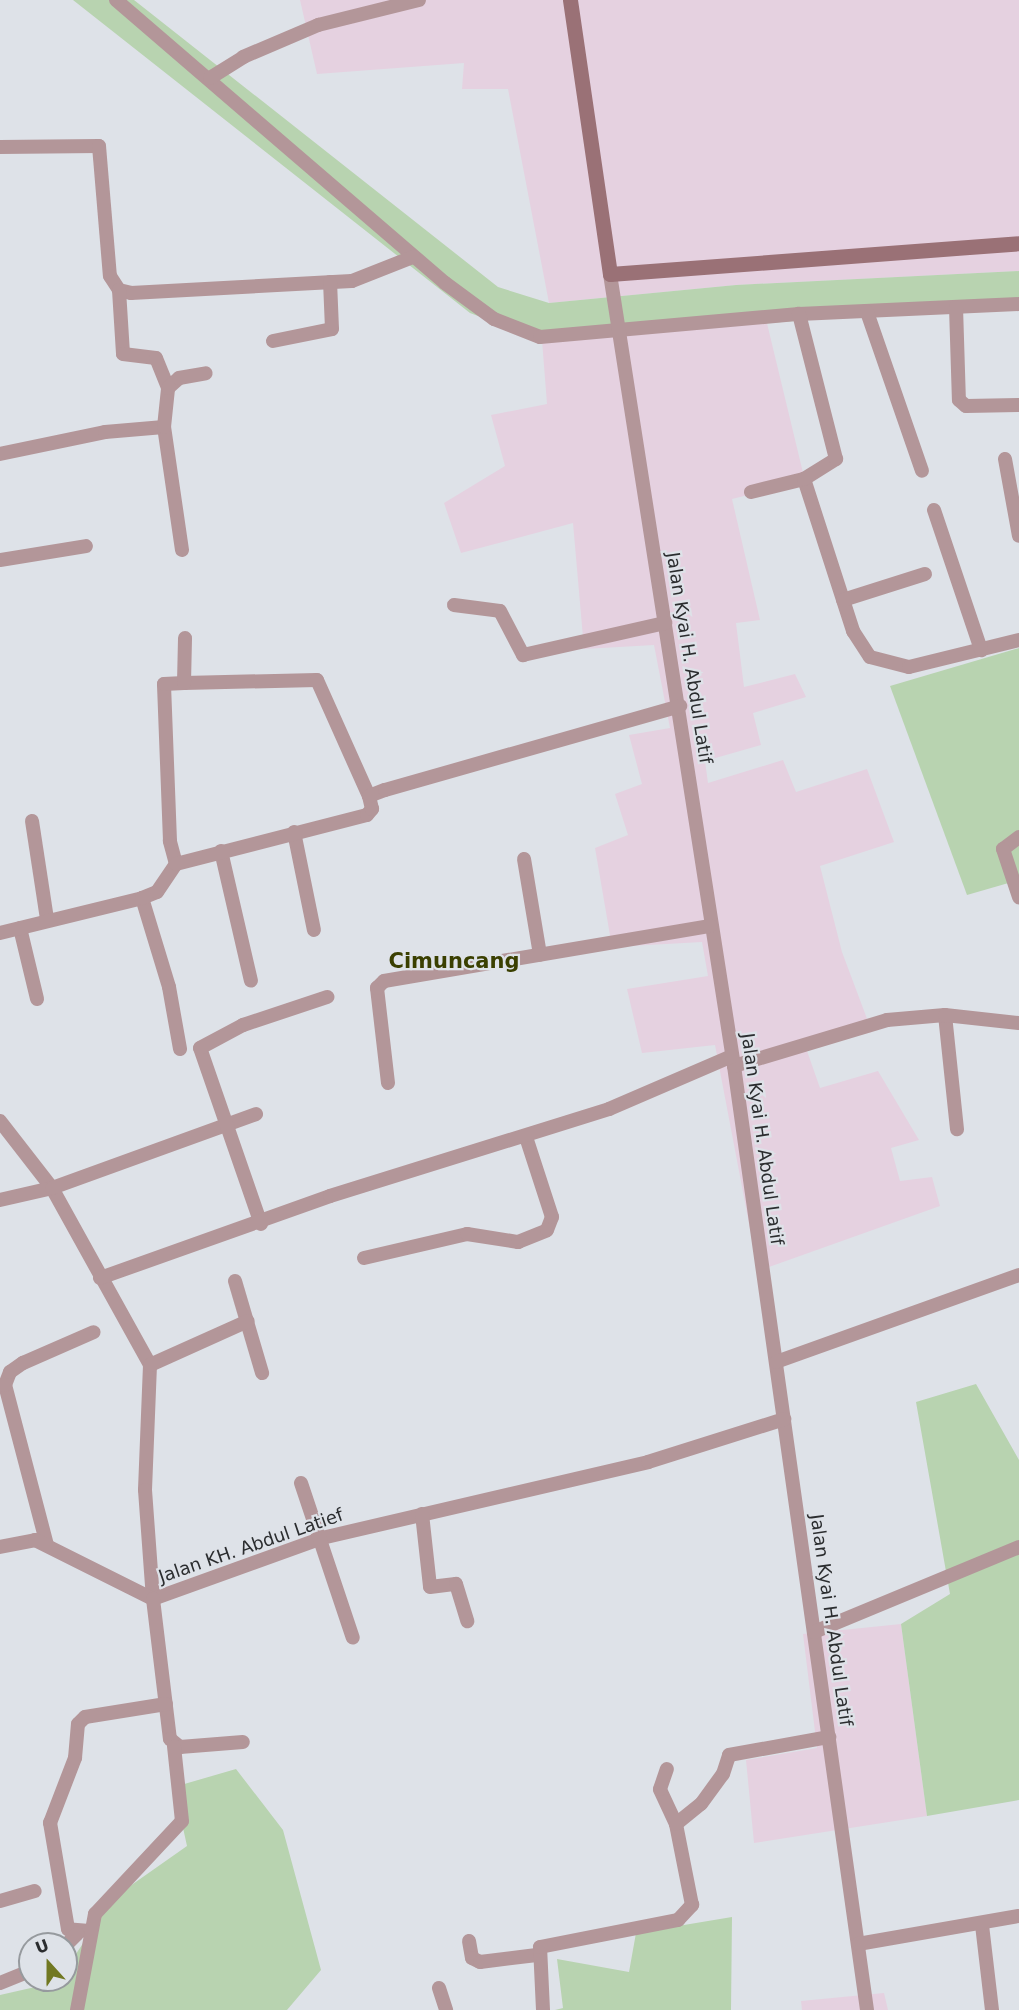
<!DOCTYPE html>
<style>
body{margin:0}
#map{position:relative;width:1019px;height:2010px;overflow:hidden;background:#dee2e8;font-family:"DejaVu Sans",sans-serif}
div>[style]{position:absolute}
.commercial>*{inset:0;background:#e5d1e0}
.green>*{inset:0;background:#b8d3b0}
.street>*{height:14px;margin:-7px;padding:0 7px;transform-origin:7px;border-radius:7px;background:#b39699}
.secondary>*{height:15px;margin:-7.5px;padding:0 7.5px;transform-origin:7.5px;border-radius:7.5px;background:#9a7176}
span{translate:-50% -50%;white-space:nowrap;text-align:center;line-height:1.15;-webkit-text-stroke:4.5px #dee2e8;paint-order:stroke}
.street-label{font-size:18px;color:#2b2d2f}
.quarter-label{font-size:21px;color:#3a3f00;font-weight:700}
.north{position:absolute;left:18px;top:1932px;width:60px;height:60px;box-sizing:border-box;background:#dee2e8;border:2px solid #969a9e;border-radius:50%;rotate:339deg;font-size:16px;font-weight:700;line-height:24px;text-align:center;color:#2b2d2f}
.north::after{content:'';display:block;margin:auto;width:21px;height:27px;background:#717822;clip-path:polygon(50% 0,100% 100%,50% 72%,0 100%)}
</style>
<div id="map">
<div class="commercial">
<i style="clip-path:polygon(300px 0,1019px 0,1019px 271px,736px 285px,549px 303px,508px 89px,462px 89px,464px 63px,317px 74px)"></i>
<i style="clip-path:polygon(765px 315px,805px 481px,732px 499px,760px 620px,736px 623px,744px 687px,795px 674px,806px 697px,753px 713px,761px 745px,705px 761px,708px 783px,783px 760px,796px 792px,867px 769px,894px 842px,820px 866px,842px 952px,872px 1032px,806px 1048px,820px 1088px,878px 1071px,919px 1140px,891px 1148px,900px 1181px,932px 1177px,940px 1206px,758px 1271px,715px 1045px,642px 1053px,627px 989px,708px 976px,702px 942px,612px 947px,595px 848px,628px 835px,615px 794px,642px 784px,629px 735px,670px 728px,654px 645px,584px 649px,573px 523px,461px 553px,444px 503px,505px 466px,491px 415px,547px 404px,542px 340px)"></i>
<i style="clip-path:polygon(901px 1624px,927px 1816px,754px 1843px,746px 1760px,817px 1748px,803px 1634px)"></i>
<i style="clip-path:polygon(884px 1993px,888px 2010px,802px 2010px,801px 2001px)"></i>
</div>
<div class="green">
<i style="clip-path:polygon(73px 0,134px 0,498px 287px,549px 303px,736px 285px,1019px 271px,1019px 304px,542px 340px,470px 313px)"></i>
<i style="clip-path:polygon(1019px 648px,1019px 880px,967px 895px,890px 686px)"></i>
<i style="clip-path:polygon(976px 1384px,1019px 1460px,1019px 1800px,927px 1816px,901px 1624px,950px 1594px,916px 1402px)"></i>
<i style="clip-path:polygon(236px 1769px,283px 1830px,321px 1970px,287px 2010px,0 2010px,0 1995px,66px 1980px,66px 1969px,113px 1898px,187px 1846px,174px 1787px)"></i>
<i style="clip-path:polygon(732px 1917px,731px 2010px,555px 2010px,563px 2008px,557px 1959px,629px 1972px,636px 1933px)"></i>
</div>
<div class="street">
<i style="left:116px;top:0;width:434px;rotate:40.7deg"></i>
<i style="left:445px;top:283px;width:61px;rotate:36.3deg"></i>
<i style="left:494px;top:319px;width:49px;rotate:21.4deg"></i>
<i style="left:540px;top:337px;width:260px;rotate:-5.1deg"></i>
<i style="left:799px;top:314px;width:220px;rotate:-2.6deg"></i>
<i style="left:210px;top:78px;width:39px;rotate:-32deg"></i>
<i style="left:243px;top:57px;width:82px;rotate:-23.1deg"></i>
<i style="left:318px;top:25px;width:104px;rotate:-13.9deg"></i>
<i style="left:0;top:147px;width:99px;rotate:-0.6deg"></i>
<i style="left:99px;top:146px;width:130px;rotate:85.2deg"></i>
<i style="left:110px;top:276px;width:17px;rotate:57deg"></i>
<i style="left:119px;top:290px;width:12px;rotate:14deg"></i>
<i style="left:131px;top:293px;width:221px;rotate:-3.1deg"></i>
<i style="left:352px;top:281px;width:66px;rotate:-21.5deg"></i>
<i style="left:610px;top:274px;width:802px;rotate:81.1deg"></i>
<i style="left:734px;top:1066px;width:953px;rotate:81.98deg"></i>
<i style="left:119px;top:290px;width:64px;rotate:86.4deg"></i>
<i style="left:123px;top:354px;width:33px;rotate:7deg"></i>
<i style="left:156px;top:358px;width:32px;rotate:68deg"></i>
<i style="left:956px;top:307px;width:93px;rotate:88.2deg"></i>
<i style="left:959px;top:400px;width:9px;rotate:41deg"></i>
<i style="left:966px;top:406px;width:53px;rotate:-1.1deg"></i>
<i style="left:867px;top:312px;width:168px;rotate:70.9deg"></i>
<i style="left:273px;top:341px;width:60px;rotate:-11.5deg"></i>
<i style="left:332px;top:329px;width:47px;rotate:-92.4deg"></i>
<i style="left:0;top:454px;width:107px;rotate:-11.8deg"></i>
<i style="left:105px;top:432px;width:59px;rotate:-4.8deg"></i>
<i style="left:1005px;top:459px;width:78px;rotate:79.7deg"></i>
<i style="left:804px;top:479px;width:160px;rotate:72.1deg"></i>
<i style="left:853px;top:631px;width:31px;rotate:57deg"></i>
<i style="left:870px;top:657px;width:40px;rotate:14.4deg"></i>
<i style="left:909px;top:667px;width:113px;rotate:-13.8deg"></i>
<i style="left:751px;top:492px;width:55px;rotate:-13.8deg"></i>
<i style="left:804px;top:479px;width:38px;rotate:-32deg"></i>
<i style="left:836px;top:459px;width:150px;rotate:-104.3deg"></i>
<i style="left:934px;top:510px;width:148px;rotate:71.4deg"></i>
<i style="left:182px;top:550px;width:124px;rotate:-98.3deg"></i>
<i style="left:164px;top:427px;width:39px;rotate:-84deg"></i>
<i style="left:168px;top:388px;width:15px;rotate:-42deg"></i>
<i style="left:179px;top:378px;width:27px;rotate:-10deg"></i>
<i style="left:0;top:560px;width:87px;rotate:-9.2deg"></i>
<i style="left:843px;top:600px;width:86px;rotate:-17.6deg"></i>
<i style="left:454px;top:605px;width:46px;rotate:7.4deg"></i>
<i style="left:500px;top:611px;width:50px;rotate:62.4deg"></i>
<i style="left:523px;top:655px;width:146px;rotate:-12.7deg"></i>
<i style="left:184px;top:683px;width:133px;rotate:-1.3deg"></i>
<i style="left:317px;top:680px;width:127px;rotate:65.9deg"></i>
<i style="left:32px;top:821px;width:99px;rotate:81.3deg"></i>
<i style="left:294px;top:832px;width:100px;rotate:78.5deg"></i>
<i style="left:1019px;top:837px;width:20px;rotate:143deg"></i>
<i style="left:1003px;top:849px;width:51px;rotate:71.6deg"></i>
<i style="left:221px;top:851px;width:133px;rotate:77deg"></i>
<i style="left:524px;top:859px;width:97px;rotate:80.5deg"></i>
<i style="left:176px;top:864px;width:24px;rotate:-105deg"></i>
<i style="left:170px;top:841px;width:157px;rotate:-92.2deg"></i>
<i style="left:164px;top:684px;width:20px;rotate:-3deg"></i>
<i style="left:184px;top:683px;width:45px;rotate:-88.7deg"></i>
<i style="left:142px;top:898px;width:93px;rotate:73.1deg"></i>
<i style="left:169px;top:987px;width:63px;rotate:79.9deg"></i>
<i style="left:20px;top:928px;width:73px;rotate:76.5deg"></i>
<i style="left:0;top:933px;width:146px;rotate:-13.8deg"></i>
<i style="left:142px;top:898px;width:16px;rotate:-22deg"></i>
<i style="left:157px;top:892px;width:34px;rotate:-56deg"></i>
<i style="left:176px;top:864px;width:197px;rotate:-14.4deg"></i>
<i style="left:367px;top:815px;width:8px;rotate:-50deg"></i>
<i style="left:372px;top:809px;width:13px;rotate:-103deg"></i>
<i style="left:369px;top:796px;width:17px;rotate:-21deg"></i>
<i style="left:385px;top:790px;width:307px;rotate:-15.9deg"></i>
<i style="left:945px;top:1015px;width:115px;rotate:84deg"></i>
<i style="left:734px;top:1066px;width:160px;rotate:-16.7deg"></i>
<i style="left:887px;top:1020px;width:58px;rotate:-4.9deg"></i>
<i style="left:945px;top:1015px;width:74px;rotate:6.2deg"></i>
<i style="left:388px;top:1083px;width:96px;rotate:-96.6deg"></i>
<i style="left:377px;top:988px;width:10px;rotate:-45deg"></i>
<i style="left:384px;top:981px;width:331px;rotate:-9.6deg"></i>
<i style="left:0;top:1121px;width:85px;rotate:52.2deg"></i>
<i style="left:52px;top:1188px;width:202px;rotate:61deg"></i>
<i style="left:150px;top:1365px;width:125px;rotate:92.3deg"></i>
<i style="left:145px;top:1490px;width:109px;rotate:85.8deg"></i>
<i style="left:153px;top:1599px;width:180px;rotate:-19.8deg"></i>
<i style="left:322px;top:1538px;width:335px;rotate:-13.1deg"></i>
<i style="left:648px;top:1462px;width:143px;rotate:-17.5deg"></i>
<i style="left:0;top:1200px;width:53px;rotate:-13deg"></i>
<i style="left:52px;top:1188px;width:217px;rotate:-19.9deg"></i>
<i style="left:261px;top:1224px;width:186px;rotate:-109.1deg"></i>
<i style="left:200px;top:1048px;width:49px;rotate:-28.1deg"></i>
<i style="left:243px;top:1025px;width:89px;rotate:-18.4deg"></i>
<i style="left:364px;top:1258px;width:106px;rotate:-13.1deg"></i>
<i style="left:467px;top:1234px;width:52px;rotate:8.9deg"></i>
<i style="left:518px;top:1242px;width:31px;rotate:-22deg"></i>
<i style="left:547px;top:1230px;width:14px;rotate:-69deg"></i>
<i style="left:552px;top:1217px;width:84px;rotate:-108deg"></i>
<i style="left:100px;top:1278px;width:244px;rotate:-19.6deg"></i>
<i style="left:330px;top:1196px;width:292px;rotate:-17.3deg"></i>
<i style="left:609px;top:1109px;width:134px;rotate:-23.3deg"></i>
<i style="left:235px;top:1281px;width:96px;rotate:73.6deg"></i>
<i style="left:776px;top:1362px;width:258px;rotate:-19.7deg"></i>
<i style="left:150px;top:1365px;width:107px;rotate:-24.2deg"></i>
<i style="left:301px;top:1483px;width:163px;rotate:71.5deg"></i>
<i style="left:422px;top:1514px;width:73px;rotate:83.7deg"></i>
<i style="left:430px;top:1587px;width:26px;rotate:-7deg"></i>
<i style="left:456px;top:1584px;width:39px;rotate:73deg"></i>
<i style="left:47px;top:1545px;width:165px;rotate:-104.7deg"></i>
<i style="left:5px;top:1385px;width:14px;rotate:-69deg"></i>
<i style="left:10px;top:1372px;width:16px;rotate:-35deg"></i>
<i style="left:23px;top:1363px;width:77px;rotate:-23.6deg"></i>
<i style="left:0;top:1547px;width:36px;rotate:-11deg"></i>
<i style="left:35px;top:1540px;width:132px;rotate:26.6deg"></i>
<i style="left:153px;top:1599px;width:141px;rotate:83.1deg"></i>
<i style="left:170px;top:1739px;width:13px;rotate:39deg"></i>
<i style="left:180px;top:1747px;width:63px;rotate:-4.5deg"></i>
<i style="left:814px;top:1632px;width:222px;rotate:-22.5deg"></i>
<i style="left:676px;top:1824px;width:32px;rotate:-39deg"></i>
<i style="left:701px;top:1804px;width:37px;rotate:-54deg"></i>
<i style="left:723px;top:1774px;width:20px;rotate:-72deg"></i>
<i style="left:729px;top:1755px;width:102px;rotate:-10.2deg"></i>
<i style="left:0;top:1901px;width:36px;rotate:-16deg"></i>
<i style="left:982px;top:1925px;width:86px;rotate:83.3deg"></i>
<i style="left:89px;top:1931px;width:21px;rotate:-175deg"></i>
<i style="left:68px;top:1929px;width:108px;rotate:-99.6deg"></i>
<i style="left:50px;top:1823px;width:70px;rotate:-69deg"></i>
<i style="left:75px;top:1758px;width:34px;rotate:-85deg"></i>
<i style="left:78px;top:1724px;width:10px;rotate:-45deg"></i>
<i style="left:85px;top:1717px;width:82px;rotate:-9.1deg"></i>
<i style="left:469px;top:1941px;width:17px;rotate:80deg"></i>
<i style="left:472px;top:1958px;width:9px;rotate:27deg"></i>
<i style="left:480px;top:1962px;width:57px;rotate:-7deg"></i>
<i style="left:858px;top:1944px;width:163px;rotate:-9.9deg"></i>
<i style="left:66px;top:1945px;width:16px;rotate:-45deg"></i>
<i style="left:0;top:1983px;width:32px;rotate:-22deg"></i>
<i style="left:439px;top:1988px;width:23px;rotate:72deg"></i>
<i style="left:77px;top:2010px;width:98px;rotate:-79.4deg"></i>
<i style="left:95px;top:1914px;width:127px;rotate:-46.9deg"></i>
<i style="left:182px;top:1821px;width:75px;rotate:-96.1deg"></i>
<i style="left:543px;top:2010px;width:63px;rotate:-92.7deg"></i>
<i style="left:540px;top:1947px;width:141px;rotate:-11.1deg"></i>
<i style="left:678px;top:1920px;width:21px;rotate:-47deg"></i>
<i style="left:692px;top:1905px;width:83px;rotate:-101.2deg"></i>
<i style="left:676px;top:1824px;width:38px;rotate:-115deg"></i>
<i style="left:660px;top:1789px;width:21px;rotate:-71deg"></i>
</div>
<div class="secondary">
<i style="left:570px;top:0;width:277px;rotate:81.7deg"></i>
<i style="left:610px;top:274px;width:410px;rotate:-4.3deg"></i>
</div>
<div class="street-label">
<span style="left:689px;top:658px;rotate:81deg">Jalan Kyai H. Abdul Latif</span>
<span style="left:762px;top:1139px;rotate:82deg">Jalan Kyai H. Abdul Latif</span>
<span style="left:251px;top:1546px;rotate:-19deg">Jalan KH. Abdul Latief</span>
<span style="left:831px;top:1620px;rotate:82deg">Jalan Kyai H. Abdul Latif</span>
</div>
<div class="quarter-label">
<span style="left:454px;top:961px">Cimuncang</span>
</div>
<div class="north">U</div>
</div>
